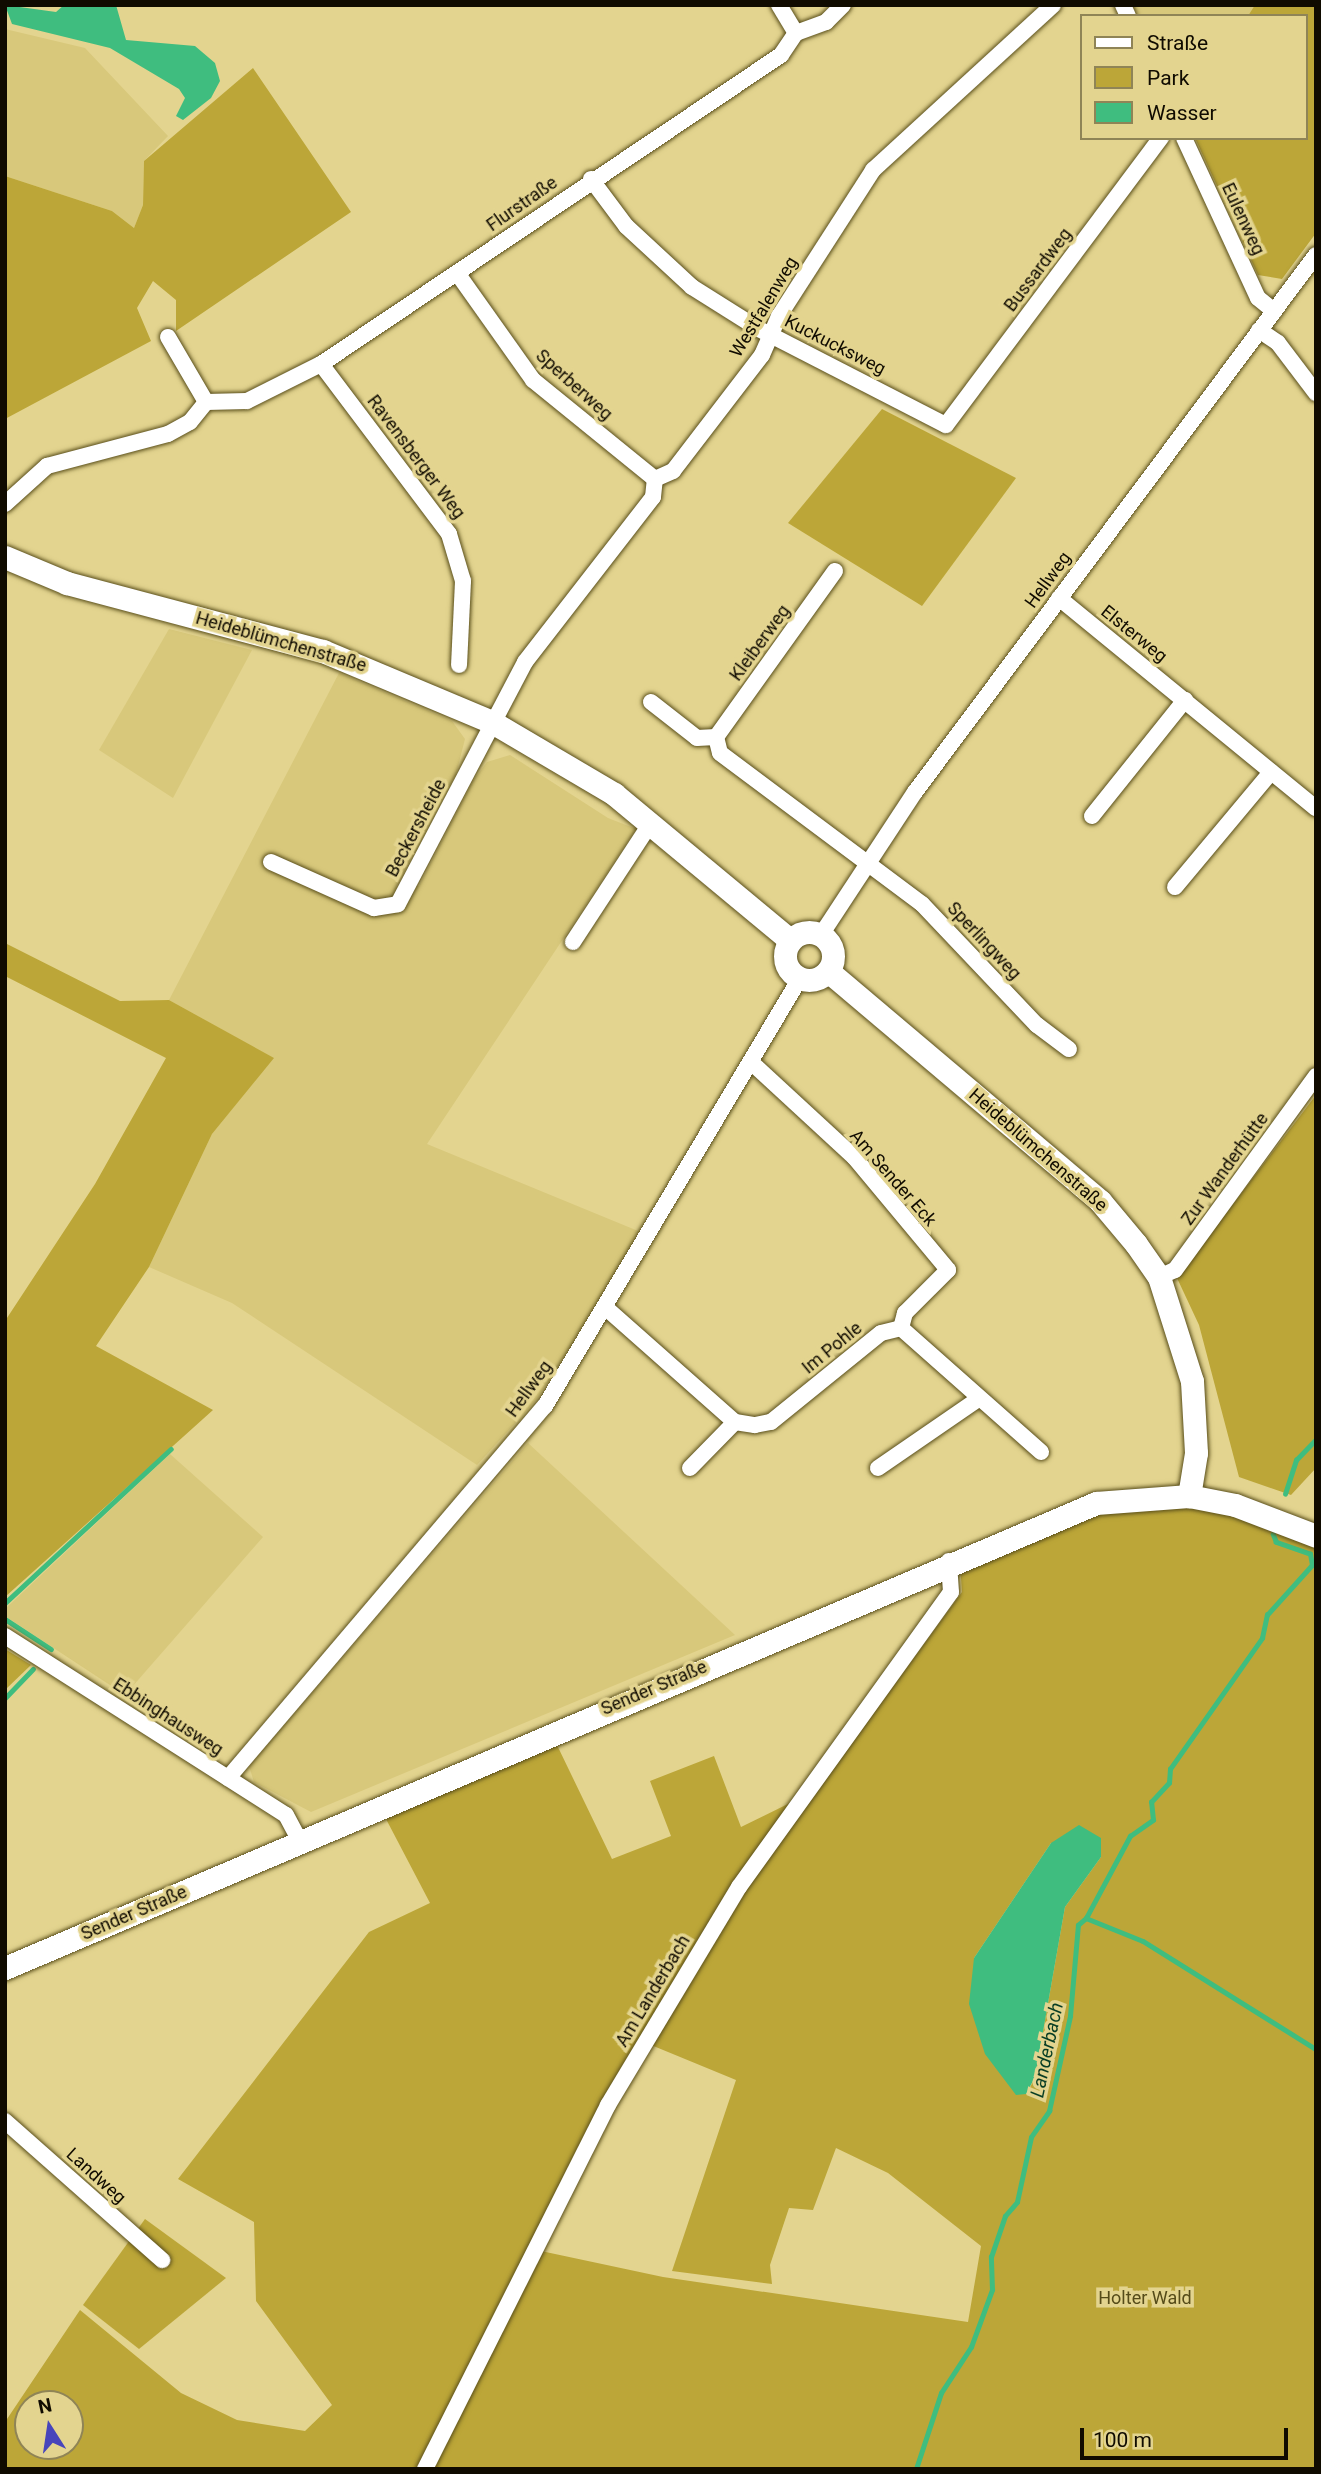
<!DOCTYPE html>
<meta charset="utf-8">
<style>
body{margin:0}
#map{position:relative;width:1321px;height:2474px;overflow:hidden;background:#e3d48f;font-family:Roboto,sans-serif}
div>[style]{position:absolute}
.built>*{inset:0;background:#d8c87b;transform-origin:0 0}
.green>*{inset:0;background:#bca638}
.water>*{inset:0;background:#3fbd7f}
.stream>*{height:4.5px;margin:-2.25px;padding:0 2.25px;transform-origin:2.25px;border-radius:2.25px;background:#3fbd7f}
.roads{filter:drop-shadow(0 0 2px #594e1a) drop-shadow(0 0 2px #594e1a)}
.street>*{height:16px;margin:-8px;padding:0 8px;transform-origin:8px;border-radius:8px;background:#fff}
.secondary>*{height:23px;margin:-11.5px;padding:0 11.5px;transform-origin:11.5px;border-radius:11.5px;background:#fff}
.secondary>.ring{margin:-11.5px;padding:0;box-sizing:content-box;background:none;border:23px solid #fff;border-radius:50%}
span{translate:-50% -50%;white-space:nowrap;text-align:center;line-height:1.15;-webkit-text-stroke:7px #e3d48f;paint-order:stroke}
.street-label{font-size:18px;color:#100b00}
.park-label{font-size:18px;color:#554b19}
.water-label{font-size:19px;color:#093e25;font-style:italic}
.frame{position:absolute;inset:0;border:7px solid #100b00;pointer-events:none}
.legend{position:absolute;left:1080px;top:14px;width:228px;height:126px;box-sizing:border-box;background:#e3d48f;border:2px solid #8f8456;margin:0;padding:9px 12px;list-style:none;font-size:21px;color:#100b00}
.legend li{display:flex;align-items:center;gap:14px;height:35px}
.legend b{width:35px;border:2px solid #8f8456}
.north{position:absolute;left:14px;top:2390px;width:70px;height:70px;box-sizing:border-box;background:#e3d48f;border:2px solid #8f8456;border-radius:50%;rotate:348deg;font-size:19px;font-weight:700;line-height:28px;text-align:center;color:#100b00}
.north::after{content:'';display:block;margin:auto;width:24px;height:32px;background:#4745bb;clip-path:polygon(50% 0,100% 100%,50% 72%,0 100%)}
.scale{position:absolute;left:1080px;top:2428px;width:208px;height:32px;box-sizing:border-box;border:4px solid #100b00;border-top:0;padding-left:9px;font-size:21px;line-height:24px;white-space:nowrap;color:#100b00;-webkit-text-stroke:5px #e3d48f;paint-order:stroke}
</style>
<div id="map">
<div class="built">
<i style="left:1132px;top:5px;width:123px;height:12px"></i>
<i style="clip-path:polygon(5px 29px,85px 48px,168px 136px,144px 161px,143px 205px,134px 228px,112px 211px,5px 176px)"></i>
<i style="clip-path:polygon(169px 629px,252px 650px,173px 798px,99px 750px)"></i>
<i style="clip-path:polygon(339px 673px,452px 721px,465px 739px,456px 774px,396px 887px,419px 886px,473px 781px,487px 762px,510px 755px,608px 818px,636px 829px,427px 1144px,643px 1233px,537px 1399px,477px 1465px,232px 1303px,149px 1267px,212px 1134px,273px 1058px,169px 1000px)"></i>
<i style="clip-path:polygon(528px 1443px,735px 1635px,311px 1812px,254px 1782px,249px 1766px)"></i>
<i style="clip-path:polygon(170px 1454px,263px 1537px,125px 1695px,5px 1616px,5px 1609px)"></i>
</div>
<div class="green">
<i style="clip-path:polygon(1255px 5px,1316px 5px,1316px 233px,1282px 279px,1258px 275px,1195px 138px,1305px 138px,1305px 16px,1248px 16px)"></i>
<i style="clip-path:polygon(253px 68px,351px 212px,176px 331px,176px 300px,153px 281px,137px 308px,151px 341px,5px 419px,5px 176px,112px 211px,134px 228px,143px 205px,144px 161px)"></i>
<i style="clip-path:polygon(882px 409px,1016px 478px,922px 606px,788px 523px)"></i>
<i style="clip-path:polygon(5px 943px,120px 1001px,169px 1000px,274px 1058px,212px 1134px,149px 1267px,96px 1346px,213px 1410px,5px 1597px,5px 1321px,95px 1184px,166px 1058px,5px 976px)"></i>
<i style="clip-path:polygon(1316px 1095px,1316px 1468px,1291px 1495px,1239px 1477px,1199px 1325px,1177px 1278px)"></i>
<i style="clip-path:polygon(evenodd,1191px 1501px,1316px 1543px,1316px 2469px,430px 2469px,541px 2251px,663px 2277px,968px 2322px,981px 2246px,888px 2173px,836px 2148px,813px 2210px,789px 2208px,770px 2265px,772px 2284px,672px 2271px,736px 2080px,651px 2045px,745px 1890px,962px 1592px,960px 1564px,1099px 1509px,1191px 1501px,1051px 1843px,1101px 1857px,1065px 1907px,1035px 2077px,1027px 2094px,1016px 2094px,974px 1958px,1051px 1843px)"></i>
<i style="clip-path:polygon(5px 1649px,31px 1665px,5px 1690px)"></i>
<i style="clip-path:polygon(evenodd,556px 1743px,612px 1859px,671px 1836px,650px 1781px,714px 1756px,741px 1827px,796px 1800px,734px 1885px,418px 2469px,5px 2469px,5px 2422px,80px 2310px,181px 2393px,237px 2420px,305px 2431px,332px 2405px,256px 2301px,254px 2222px,178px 2179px,369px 1932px,430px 1903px,386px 1819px,556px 1743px,28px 2404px,70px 2404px,70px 2446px,28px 2446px,28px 2404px)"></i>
<i style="clip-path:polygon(145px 2219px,226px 2278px,139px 2349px,83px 2305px)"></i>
</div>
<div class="water">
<i style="clip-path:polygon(5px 5px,56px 12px,64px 5px,116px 5px,126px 40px,195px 46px,215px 63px,220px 81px,211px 98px,183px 120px,176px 116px,185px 98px,179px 89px,110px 48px,12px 24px)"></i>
<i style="clip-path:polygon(1079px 1825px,1101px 1838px,1101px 1857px,1065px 1907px,1035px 2077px,1026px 2094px,1016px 2095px,985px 2054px,969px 2004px,974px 1958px,1051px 1843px)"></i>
</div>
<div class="stream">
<i style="left:1285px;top:1494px;width:36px;rotate:-72deg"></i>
<i style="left:1296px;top:1460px;width:29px;rotate:-46deg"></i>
<i style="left:5px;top:1603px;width:226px;rotate:-42.9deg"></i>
<i style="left:5px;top:1619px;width:55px;rotate:33.1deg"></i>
<i style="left:5px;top:1698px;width:40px;rotate:-46deg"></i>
<i style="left:1086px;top:1918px;width:93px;rotate:-61.8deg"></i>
<i style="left:1130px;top:1836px;width:28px;rotate:-35deg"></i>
<i style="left:1153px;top:1820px;width:18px;rotate:-96deg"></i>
<i style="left:1151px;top:1802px;width:26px;rotate:-47deg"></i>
<i style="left:1169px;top:1783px;width:14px;rotate:-86deg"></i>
<i style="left:1170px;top:1769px;width:160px;rotate:-54.9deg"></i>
<i style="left:1262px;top:1638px;width:24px;rotate:-78deg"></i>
<i style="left:1267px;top:1615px;width:67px;rotate:-48deg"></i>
<i style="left:1312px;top:1565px;width:11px;rotate:-100deg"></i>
<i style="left:1310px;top:1554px;width:36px;rotate:-161deg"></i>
<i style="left:1276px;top:1542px;width:8px;rotate:-113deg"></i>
<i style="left:916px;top:2469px;width:80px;rotate:-71.8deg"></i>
<i style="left:941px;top:2393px;width:55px;rotate:-56.9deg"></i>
<i style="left:971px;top:2347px;width:61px;rotate:-69.8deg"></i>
<i style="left:992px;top:2290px;width:33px;rotate:-92deg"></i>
<i style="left:991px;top:2257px;width:43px;rotate:-71.1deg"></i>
<i style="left:1005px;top:2216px;width:18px;rotate:-49deg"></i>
<i style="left:1017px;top:2202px;width:66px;rotate:-77.8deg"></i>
<i style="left:1031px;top:2137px;width:32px;rotate:-55deg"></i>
<i style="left:1049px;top:2111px;width:97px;rotate:-77.5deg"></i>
<i style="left:1070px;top:2016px;width:91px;rotate:-85deg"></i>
<i style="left:1078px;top:1925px;width:11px;rotate:-41deg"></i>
<i style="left:1086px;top:1918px;width:61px;rotate:22deg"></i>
<i style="left:1143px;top:1941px;width:204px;rotate:32deg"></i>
</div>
<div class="roads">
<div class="street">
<i style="left:779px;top:5px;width:33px;rotate:59deg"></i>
<i style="left:1123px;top:5px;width:12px;rotate:66deg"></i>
<i style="left:1184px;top:138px;width:176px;rotate:65.2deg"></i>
<i style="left:1258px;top:298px;width:21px;rotate:39deg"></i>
<i style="left:591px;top:179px;width:59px;rotate:53.3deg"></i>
<i style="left:626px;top:226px;width:90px;rotate:42.7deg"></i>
<i style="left:692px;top:287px;width:77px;rotate:32.2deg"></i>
<i style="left:757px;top:328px;width:212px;rotate:27.2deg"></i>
<i style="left:946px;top:425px;width:359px;rotate:-53.2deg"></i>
<i style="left:457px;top:273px;width:131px;rotate:54.6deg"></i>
<i style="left:533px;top:380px;width:157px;rotate:39.1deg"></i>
<i style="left:1259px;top:330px;width:23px;rotate:34deg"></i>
<i style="left:1278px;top:343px;width:63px;rotate:52.8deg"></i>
<i style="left:168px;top:337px;width:75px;rotate:59.7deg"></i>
<i style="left:321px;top:364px;width:213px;rotate:53deg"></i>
<i style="left:449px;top:534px;width:49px;rotate:73.4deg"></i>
<i style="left:463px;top:581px;width:84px;rotate:92.7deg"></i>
<i style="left:206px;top:402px;width:41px;rotate:-1.4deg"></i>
<i style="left:247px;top:401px;width:83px;rotate:-26.6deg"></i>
<i style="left:321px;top:364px;width:554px;rotate:-33.89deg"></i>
<i style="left:781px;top:55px;width:27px;rotate:-56deg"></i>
<i style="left:796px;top:33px;width:32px;rotate:-20deg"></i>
<i style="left:826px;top:22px;width:24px;rotate:-45deg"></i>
<i style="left:5px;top:504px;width:57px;rotate:-42.1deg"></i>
<i style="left:47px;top:466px;width:125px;rotate:-14.8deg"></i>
<i style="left:168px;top:434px;width:25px;rotate:-29deg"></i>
<i style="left:190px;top:422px;width:26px;rotate:-51deg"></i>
<i style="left:835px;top:571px;width:204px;rotate:125.6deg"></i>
<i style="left:716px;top:737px;width:16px;rotate:76deg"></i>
<i style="left:720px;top:753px;width:252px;rotate:36.8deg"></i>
<i style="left:922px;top:904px;width:167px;rotate:46.5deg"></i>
<i style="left:1037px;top:1025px;width:40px;rotate:37deg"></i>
<i style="left:1059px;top:598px;width:332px;rotate:39.3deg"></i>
<i style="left:651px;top:702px;width:58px;rotate:38deg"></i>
<i style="left:697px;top:738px;width:19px;rotate:-3deg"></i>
<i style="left:1092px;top:816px;width:149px;rotate:-51.3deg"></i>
<i style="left:271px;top:862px;width:113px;rotate:24.1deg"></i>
<i style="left:374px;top:908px;width:24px;rotate:-9deg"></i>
<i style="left:398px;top:904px;width:273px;rotate:-62.3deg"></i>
<i style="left:525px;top:662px;width:209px;rotate:-52.2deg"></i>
<i style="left:653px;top:497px;width:18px;rotate:-84deg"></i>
<i style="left:655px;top:479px;width:20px;rotate:-24deg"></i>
<i style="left:673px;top:471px;width:146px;rotate:-52.5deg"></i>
<i style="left:762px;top:355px;width:43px;rotate:-66.4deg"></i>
<i style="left:779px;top:316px;width:174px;rotate:-57.2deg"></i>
<i style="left:873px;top:170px;width:244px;rotate:-42.5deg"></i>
<i style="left:1175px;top:887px;width:150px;rotate:-50.1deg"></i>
<i style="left:821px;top:935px;width:171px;rotate:-56.7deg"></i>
<i style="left:915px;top:792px;width:670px;rotate:-53.25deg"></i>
<i style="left:573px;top:942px;width:142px;rotate:-56.8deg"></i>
<i style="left:751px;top:1062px;width:140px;rotate:42.7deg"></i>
<i style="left:854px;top:1157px;width:147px;rotate:50.2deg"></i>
<i style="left:948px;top:1270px;width:61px;rotate:135deg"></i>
<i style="left:905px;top:1313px;width:16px;rotate:105deg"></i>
<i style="left:1159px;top:1277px;width:17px;rotate:-24deg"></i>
<i style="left:1175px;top:1270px;width:240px;rotate:-54deg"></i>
<i style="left:606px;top:1308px;width:172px;rotate:41.5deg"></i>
<i style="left:735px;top:1422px;width:20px;rotate:9deg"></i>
<i style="left:755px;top:1425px;width:16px;rotate:-11deg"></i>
<i style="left:771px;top:1422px;width:141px;rotate:-39deg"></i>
<i style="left:881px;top:1333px;width:21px;rotate:-14deg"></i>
<i style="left:901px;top:1328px;width:187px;rotate:41.5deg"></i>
<i style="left:690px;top:1468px;width:64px;rotate:-45.6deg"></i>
<i style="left:878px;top:1468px;width:120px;rotate:-34.5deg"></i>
<i style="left:5px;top:1636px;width:333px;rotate:32.5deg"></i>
<i style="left:286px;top:1815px;width:30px;rotate:62deg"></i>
<i style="left:228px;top:1778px;width:489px;rotate:-49.6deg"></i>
<i style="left:545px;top:1406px;width:497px;rotate:-59.2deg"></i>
<i style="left:5px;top:2121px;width:210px;rotate:41.5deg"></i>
<i style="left:425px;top:2469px;width:407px;rotate:-63.3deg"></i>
<i style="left:608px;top:2105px;width:254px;rotate:-59deg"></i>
<i style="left:739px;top:1887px;width:363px;rotate:-54.3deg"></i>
<i style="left:951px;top:1592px;width:31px;rotate:-94deg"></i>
</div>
<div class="secondary">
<i style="left:5px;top:557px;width:67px;rotate:22.8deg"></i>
<i style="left:67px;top:583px;width:265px;rotate:14.9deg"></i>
<i style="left:323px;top:651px;width:183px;rotate:22.8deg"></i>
<i style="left:492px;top:722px;width:142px;rotate:30.5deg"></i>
<i style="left:614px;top:794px;width:229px;rotate:39.7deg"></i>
<i class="ring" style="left:785px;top:932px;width:25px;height:25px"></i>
<i style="left:828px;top:971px;width:356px;rotate:40.2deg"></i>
<i style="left:1100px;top:1201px;width:56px;rotate:50.1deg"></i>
<i style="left:1136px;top:1244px;width:40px;rotate:55.1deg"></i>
<i style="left:1159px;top:1277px;width:109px;rotate:72.4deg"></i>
<i style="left:1192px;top:1381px;width:72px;rotate:86.8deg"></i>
<i style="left:1196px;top:1453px;width:44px;rotate:99.2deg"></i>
<i style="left:5px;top:1968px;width:1186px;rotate:-23.08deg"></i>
<i style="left:1096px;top:1503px;width:93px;rotate:-4.3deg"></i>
<i style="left:1189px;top:1496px;width:47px;rotate:11.1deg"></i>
<i style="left:1235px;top:1505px;width:87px;rotate:20.9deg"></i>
</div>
</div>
<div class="street-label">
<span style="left:522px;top:204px;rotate:-35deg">Flurstraße</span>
<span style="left:1243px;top:219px;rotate:65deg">Eulenweg</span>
<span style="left:1038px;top:270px;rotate:-53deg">Bussardweg</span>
<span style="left:764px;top:307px;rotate:-59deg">Westfalenweg</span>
<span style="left:835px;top:345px;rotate:27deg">Kuckucksweg</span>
<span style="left:574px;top:385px;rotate:42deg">Sperberweg</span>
<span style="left:416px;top:457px;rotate:53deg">Ravensberger Weg</span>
<span style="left:1048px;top:580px;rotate:-54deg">Hellweg</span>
<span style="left:1134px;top:634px;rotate:39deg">Elsterweg</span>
<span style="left:281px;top:642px;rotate:16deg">Heideblümchenstraße</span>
<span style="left:760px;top:643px;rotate:-54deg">Kleiberweg</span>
<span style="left:416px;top:828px;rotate:-62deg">Beckersheide</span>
<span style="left:984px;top:941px;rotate:47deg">Sperlingweg</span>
<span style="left:1038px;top:1150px;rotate:41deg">Heideblümchenstraße</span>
<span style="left:1225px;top:1169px;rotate:-54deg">Zur Wanderhütte</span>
<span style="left:893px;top:1178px;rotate:49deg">Am Sender Eck</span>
<span style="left:832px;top:1348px;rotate:-39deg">Im Pohle</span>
<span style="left:529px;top:1389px;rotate:-54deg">Hellweg</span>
<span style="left:654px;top:1688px;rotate:-23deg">Sender Straße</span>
<span style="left:168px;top:1717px;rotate:33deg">Ebbinghausweg</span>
<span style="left:134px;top:1913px;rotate:-23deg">Sender Straße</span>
<span style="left:653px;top:1991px;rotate:-59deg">Am Landerbach</span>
<span style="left:96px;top:2176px;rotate:42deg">Landweg</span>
</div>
<div class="park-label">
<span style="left:1145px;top:2298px">Holter Wald</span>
</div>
<div class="water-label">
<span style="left:1047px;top:2050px;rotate:-78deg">Landerbach</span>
</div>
<div class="frame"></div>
<ul class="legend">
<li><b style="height:9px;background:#fff"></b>Straße</li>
<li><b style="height:19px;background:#bca638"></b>Park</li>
<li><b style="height:19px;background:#3fbd7f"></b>Wasser</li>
</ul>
<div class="north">N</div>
<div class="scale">100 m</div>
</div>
